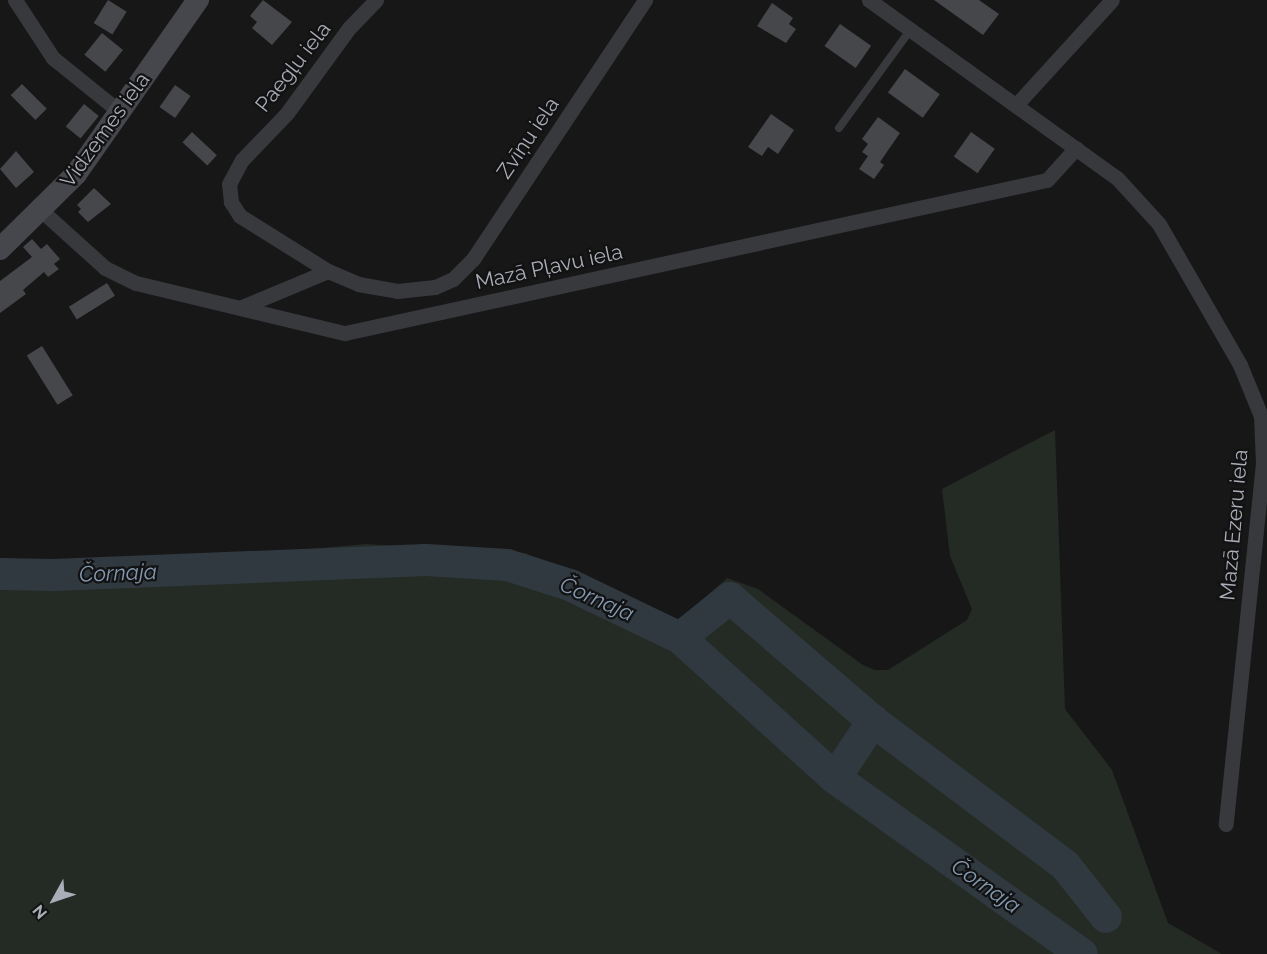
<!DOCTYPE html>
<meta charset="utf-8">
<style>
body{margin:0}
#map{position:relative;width:1267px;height:954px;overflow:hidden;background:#171718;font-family:Raleway,sans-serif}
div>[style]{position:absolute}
.green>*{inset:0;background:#232b24}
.river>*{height:32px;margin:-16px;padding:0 16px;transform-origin:16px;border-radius:16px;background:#313940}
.building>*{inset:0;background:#46474b;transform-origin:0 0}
.lane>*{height:8px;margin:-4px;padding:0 4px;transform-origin:4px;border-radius:4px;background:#38393d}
.street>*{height:15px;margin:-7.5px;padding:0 7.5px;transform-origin:7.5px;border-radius:7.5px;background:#38393d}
.secondary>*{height:22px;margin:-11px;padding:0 11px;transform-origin:11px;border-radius:11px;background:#46474d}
span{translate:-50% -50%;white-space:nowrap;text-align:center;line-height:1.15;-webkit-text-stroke:4.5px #121213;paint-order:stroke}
.street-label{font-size:21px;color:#aaadb7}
.water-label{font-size:22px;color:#8399b0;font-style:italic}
.north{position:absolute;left:24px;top:870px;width:60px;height:60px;-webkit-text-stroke:4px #121213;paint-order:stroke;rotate:230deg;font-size:16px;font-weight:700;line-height:24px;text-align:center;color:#aaadb7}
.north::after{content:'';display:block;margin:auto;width:21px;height:27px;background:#aaadb7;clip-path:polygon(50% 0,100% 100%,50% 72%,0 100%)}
</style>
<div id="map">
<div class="green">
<i style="clip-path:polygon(1055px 430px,1065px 709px,1112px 770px,1168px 923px,1222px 954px,0 954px,0 561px,176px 561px,366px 544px,525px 553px,678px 621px,727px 578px,758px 589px,863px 665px,875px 670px,888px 670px,967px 620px,972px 609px,950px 556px,942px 489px)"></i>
</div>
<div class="river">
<i style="left:0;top:574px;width:54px;rotate:1.1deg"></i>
<i style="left:54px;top:575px;width:372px;rotate:-2.3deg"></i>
<i style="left:426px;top:560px;width:81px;rotate:3.5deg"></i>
<i style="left:507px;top:565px;width:66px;rotate:17.6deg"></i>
<i style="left:570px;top:585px;width:122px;rotate:25.7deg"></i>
<i style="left:680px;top:638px;width:209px;rotate:42.1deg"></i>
<i style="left:835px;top:778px;width:303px;rotate:35.5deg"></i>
<i style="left:680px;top:638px;width:64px;rotate:-38.7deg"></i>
<i style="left:730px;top:598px;width:189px;rotate:40.7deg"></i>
<i style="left:873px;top:721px;width:240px;rotate:36.9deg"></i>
<i style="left:1065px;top:865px;width:66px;rotate:51.7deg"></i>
<i style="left:835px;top:778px;width:69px;rotate:-56.3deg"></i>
</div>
<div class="building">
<i style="left:108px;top:0;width:22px;height:27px;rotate:32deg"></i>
<i style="clip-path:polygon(263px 0,292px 22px,272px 45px,252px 28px,257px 22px,250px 16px)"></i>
<i style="clip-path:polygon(934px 0,979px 0,999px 14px,983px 35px)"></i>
<i style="clip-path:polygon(772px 3px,793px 18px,789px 24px,796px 29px,786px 43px,757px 26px)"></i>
<i style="left:840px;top:24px;width:38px;height:27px;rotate:35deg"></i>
<i style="left:102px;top:33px;width:27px;height:28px;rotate:39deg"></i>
<i style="left:905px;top:69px;width:43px;height:29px;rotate:36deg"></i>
<i style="left:22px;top:84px;width:35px;height:16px;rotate:45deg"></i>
<i style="left:175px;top:85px;width:19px;height:27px;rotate:35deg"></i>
<i style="left:84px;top:104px;width:19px;height:29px;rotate:39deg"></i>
<i style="clip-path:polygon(771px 114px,794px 130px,778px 154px,768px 147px,762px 156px,748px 147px)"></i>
<i style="clip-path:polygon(878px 117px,900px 133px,880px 162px,884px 165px,874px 179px,859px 169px,868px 156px,862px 152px,868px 144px,862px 139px)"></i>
<i style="left:192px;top:132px;width:34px;height:14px;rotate:43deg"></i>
<i style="left:971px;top:132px;width:29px;height:30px;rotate:35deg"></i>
<i style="clip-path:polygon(16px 151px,34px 172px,16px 188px,0 169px)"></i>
<i style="clip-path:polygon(94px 188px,111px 204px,88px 222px,78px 212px,81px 209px,77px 205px)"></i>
<i style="clip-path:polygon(32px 239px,41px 249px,47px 244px,60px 259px,54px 264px,59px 269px,48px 277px,44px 272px,23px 290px,26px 294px,0 313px,0 281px,32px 257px,23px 247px)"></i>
<i style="left:107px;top:283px;width:15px;height:45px;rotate:58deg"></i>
<i style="left:42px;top:346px;width:58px;height:18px;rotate:58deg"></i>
</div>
<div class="lane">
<i style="left:839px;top:128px;width:122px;rotate:-54deg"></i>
</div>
<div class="street">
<i style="left:15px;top:0;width:69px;rotate:56.8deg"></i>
<i style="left:53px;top:58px;width:86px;rotate:38.9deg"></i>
<i style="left:869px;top:0;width:305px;rotate:35.7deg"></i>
<i style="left:1117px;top:178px;width:62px;rotate:47.6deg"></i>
<i style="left:1159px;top:224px;width:163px;rotate:60.1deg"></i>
<i style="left:1240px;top:365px;width:55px;rotate:67.6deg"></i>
<i style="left:1261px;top:416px;width:47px;rotate:87.6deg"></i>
<i style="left:1263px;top:463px;width:363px;rotate:95.9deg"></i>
<i style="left:1016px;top:105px;width:142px;rotate:-47.6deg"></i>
<i style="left:42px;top:211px;width:85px;rotate:42.1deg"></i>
<i style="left:105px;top:268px;width:34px;rotate:26deg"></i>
<i style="left:136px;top:283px;width:215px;rotate:13.5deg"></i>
<i style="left:345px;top:333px;width:718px;rotate:-12.3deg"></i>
<i style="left:1047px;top:180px;width:43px;rotate:-47.8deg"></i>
<i style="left:328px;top:271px;width:104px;rotate:-148deg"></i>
<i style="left:240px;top:216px;width:17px;rotate:-123deg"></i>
<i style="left:231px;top:202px;width:18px;rotate:-96deg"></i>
<i style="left:229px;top:184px;width:27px;rotate:-62deg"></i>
<i style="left:242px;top:160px;width:65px;rotate:-46.2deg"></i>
<i style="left:287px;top:113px;width:105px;rotate:-53.9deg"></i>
<i style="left:349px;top:28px;width:39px;rotate:-46deg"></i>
<i style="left:242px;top:307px;width:93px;rotate:-22.7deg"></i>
<i style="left:328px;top:271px;width:33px;rotate:23deg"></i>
<i style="left:358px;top:284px;width:40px;rotate:10deg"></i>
<i style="left:397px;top:291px;width:38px;rotate:-6deg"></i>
<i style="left:435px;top:287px;width:20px;rotate:-24deg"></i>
<i style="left:453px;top:279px;width:28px;rotate:-45deg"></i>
<i style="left:473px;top:259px;width:311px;rotate:-56.4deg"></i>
</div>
<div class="secondary">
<i style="left:0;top:249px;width:107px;rotate:-44.6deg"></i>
<i style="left:76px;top:174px;width:213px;rotate:-55deg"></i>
</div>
<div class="street-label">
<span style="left:293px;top:67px;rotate:-52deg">Paegļu iela</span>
<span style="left:105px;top:130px;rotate:-54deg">Vidzemes iela</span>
<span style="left:528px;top:138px;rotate:-56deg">Zvīņu iela</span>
<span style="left:549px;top:267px;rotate:-12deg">Mazā Pļavu iela</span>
<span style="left:1234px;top:525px;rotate:-85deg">Mazā Ezeru iela</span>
</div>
<div class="water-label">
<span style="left:118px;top:573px;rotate:-2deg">Čornaja</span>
<span style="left:597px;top:599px;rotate:24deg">Čornaja</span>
<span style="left:986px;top:886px;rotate:35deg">Čornaja</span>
</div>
<div class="north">N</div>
</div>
